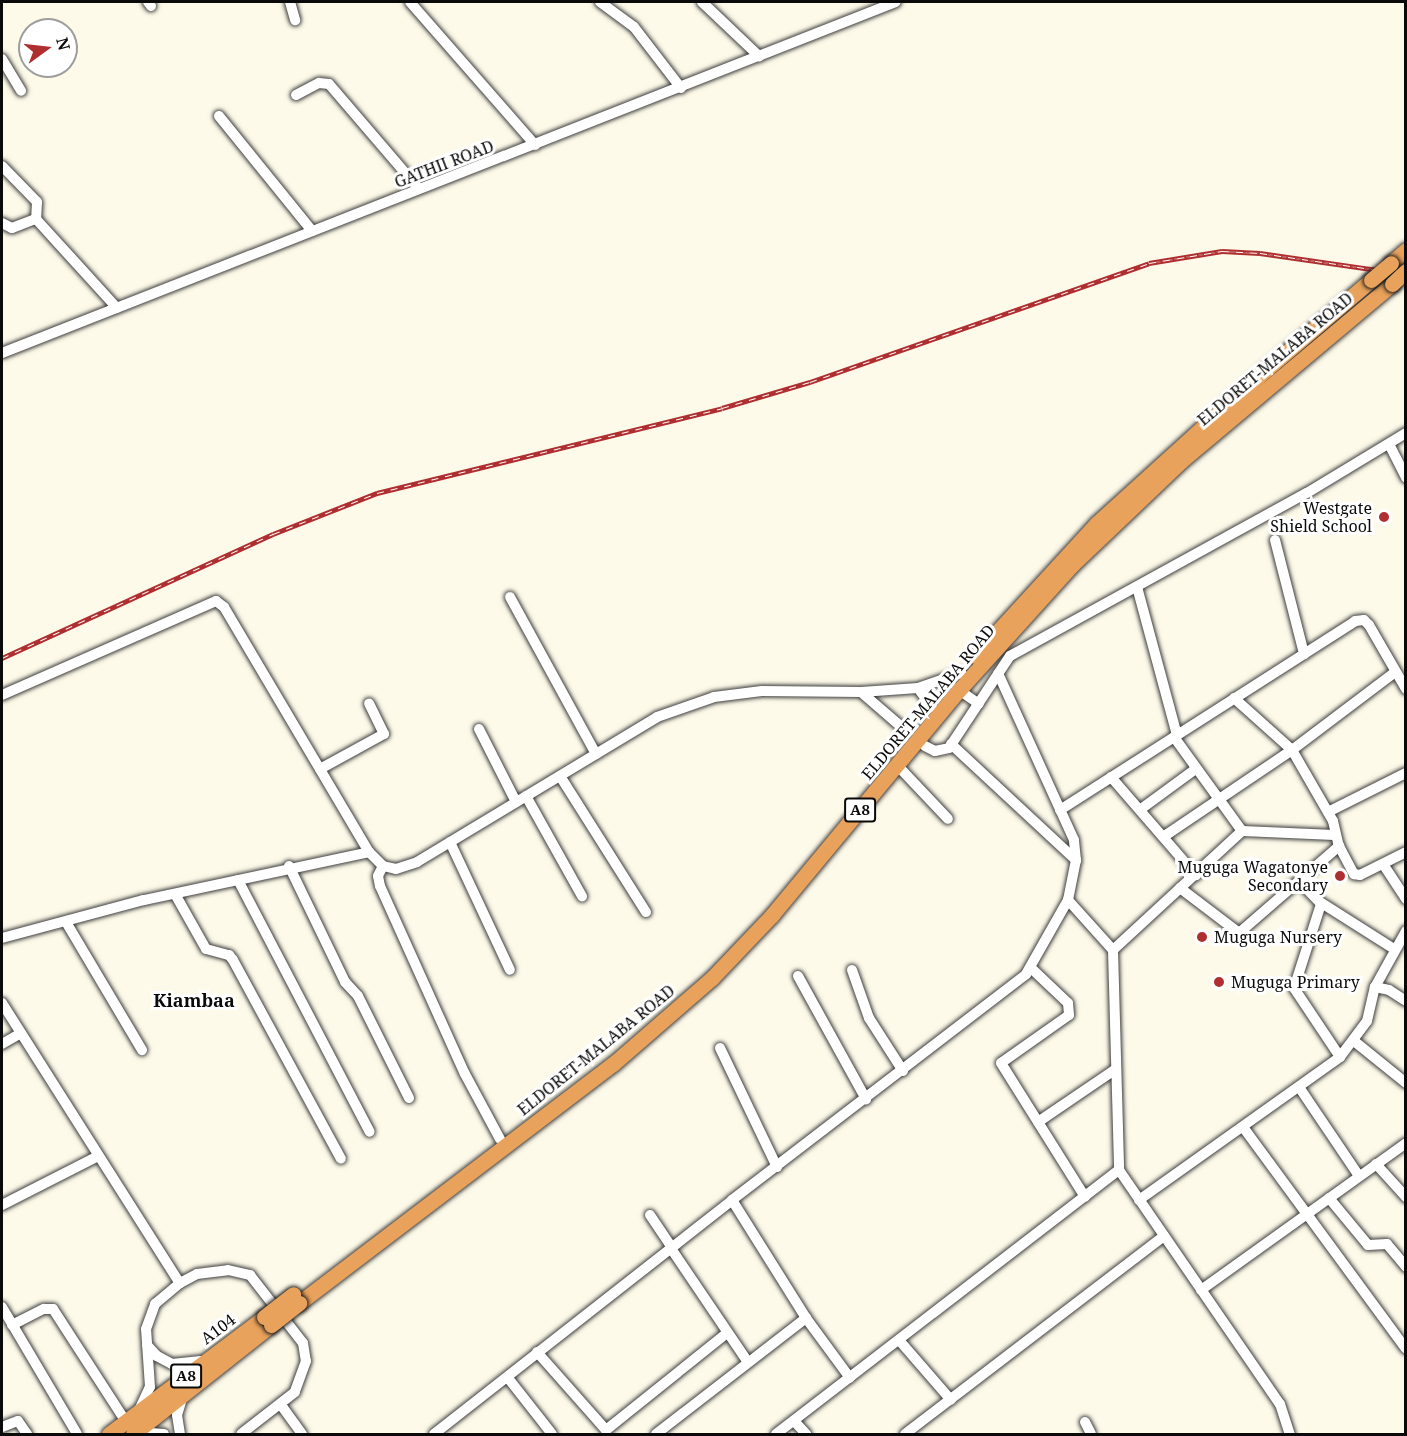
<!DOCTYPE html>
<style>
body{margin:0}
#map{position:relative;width:1407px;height:1436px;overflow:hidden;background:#fdfae9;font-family:"Noto Serif",serif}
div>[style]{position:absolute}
.roads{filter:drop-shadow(0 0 2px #3d3d3d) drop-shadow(0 0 2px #3d3d3d)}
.minor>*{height:10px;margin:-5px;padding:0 5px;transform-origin:5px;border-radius:5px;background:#fff}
.highway>*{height:15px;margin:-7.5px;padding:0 7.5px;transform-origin:7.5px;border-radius:7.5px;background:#e9a25b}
.rail>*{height:4.5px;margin-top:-2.25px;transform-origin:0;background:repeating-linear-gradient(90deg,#fff 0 7px,#af2e2f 0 14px);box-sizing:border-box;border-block:2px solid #af2e2f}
.bridges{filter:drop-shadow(0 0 2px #1b1b1b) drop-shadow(0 0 2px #1b1b1b)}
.highway-bridge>*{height:15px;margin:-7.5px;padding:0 7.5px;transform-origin:7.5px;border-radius:7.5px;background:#e9a25b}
.dots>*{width:16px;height:16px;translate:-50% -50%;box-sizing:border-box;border:3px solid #fff;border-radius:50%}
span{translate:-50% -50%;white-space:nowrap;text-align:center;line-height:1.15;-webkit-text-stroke:6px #fff;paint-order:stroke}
.shield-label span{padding:2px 4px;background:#fff;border:2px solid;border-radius:4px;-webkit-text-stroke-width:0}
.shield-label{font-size:15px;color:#0a0a0a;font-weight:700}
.street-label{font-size:16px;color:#0a0a0a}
.poi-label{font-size:16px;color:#0a0a0a}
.right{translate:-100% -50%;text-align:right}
.left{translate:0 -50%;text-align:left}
.neighbourhood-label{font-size:18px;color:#0a0a0a;font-weight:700}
.frame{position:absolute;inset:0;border:3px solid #0a0a0a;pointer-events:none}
.north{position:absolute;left:18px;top:18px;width:60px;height:60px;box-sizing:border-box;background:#fff;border:2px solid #9d9d9d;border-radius:50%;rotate:75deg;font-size:16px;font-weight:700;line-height:24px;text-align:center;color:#0a0a0a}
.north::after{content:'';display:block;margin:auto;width:21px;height:27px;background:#af2e2f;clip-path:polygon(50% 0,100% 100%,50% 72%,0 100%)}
</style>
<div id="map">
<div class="roads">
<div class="minor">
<i style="left:148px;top:2px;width:5px;rotate:53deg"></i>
<i style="left:290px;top:2px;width:19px;rotate:74deg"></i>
<i style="left:410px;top:2px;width:190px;rotate:48.8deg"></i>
<i style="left:600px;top:2px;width:42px;rotate:36.3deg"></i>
<i style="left:634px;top:27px;width:77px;rotate:52.4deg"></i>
<i style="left:702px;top:2px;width:79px;rotate:43.5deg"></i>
<i style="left:2px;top:59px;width:37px;rotate:59deg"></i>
<i style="left:296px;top:95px;width:26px;rotate:-28deg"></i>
<i style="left:319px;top:83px;width:10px;rotate:6deg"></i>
<i style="left:329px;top:84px;width:138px;rotate:49.4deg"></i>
<i style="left:219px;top:116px;width:148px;rotate:51deg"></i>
<i style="left:2px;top:166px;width:50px;rotate:45.8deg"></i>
<i style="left:37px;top:202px;width:17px;rotate:93deg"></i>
<i style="left:36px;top:219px;width:120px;rotate:47.7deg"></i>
<i style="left:2px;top:223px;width:11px;rotate:27deg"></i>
<i style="left:12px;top:228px;width:26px;rotate:-21deg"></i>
<i style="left:2px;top:353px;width:960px;rotate:-21.44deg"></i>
<i style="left:1389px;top:444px;width:38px;rotate:63deg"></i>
<i style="left:1275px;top:540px;width:118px;rotate:75.7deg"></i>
<i style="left:1137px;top:587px;width:153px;rotate:74.9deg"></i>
<i style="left:510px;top:597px;width:179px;rotate:61.3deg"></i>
<i style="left:918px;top:688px;width:24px;rotate:54deg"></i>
<i style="left:959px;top:690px;width:24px;rotate:35deg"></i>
<i style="left:861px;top:692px;width:57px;rotate:-4deg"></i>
<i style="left:918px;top:688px;width:46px;rotate:-19.2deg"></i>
<i style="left:2px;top:695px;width:234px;rotate:-23.7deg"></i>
<i style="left:216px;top:601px;width:10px;rotate:37deg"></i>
<i style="left:224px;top:607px;width:285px;rotate:59.4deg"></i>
<i style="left:369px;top:852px;width:20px;rotate:45deg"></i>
<i style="left:383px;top:866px;width:13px;rotate:13deg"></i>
<i style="left:396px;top:869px;width:22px;rotate:-18deg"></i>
<i style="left:417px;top:862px;width:280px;rotate:-31.1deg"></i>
<i style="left:657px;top:717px;width:60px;rotate:-19.3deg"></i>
<i style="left:714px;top:697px;width:48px;rotate:-7.1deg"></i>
<i style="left:762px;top:691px;width:99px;rotate:0.6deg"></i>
<i style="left:861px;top:692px;width:58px;rotate:40.8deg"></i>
<i style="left:1234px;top:698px;width:78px;rotate:41.9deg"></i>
<i style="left:1292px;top:750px;width:82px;rotate:60deg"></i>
<i style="left:1333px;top:821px;width:26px;rotate:77deg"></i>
<i style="left:1339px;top:846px;width:32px;rotate:62deg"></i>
<i style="left:1354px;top:874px;width:6px;rotate:9deg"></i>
<i style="left:1360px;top:875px;width:51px;rotate:-26.6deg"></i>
<i style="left:479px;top:729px;width:82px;rotate:63.1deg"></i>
<i style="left:1174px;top:737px;width:116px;rotate:54.1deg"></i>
<i style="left:951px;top:744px;width:171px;rotate:42.9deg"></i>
<i style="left:925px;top:746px;width:11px;rotate:27deg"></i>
<i style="left:935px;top:751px;width:14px;rotate:-12deg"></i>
<i style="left:949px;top:748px;width:110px;rotate:-56.5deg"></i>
<i style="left:1010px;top:656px;width:339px;rotate:-28.8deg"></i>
<i style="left:1307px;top:493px;width:116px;rotate:-31.2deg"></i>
<i style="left:897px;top:765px;width:74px;rotate:46.6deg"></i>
<i style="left:320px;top:769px;width:73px;rotate:-28.7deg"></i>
<i style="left:384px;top:734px;width:34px;rotate:-116deg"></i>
<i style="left:560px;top:776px;width:161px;rotate:57.7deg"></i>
<i style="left:1111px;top:777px;width:130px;rotate:49.1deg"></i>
<i style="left:526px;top:796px;width:115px;rotate:60.8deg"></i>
<i style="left:1141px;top:809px;width:66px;rotate:-36.3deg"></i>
<i style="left:1060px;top:810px;width:350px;rotate:-32.6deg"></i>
<i style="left:1355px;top:621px;width:9px;rotate:-6deg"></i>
<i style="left:1364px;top:620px;width:7px;rotate:45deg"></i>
<i style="left:1369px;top:625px;width:74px;rotate:60deg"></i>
<i style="left:1328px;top:812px;width:87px;rotate:-26.6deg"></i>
<i style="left:1166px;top:835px;width:152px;rotate:-34deg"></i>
<i style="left:1292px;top:750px;width:129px;rotate:-37.1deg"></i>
<i style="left:450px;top:842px;width:141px;rotate:64.9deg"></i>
<i style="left:1383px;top:864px;width:42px;rotate:56.7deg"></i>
<i style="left:289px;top:866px;width:129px;rotate:64.2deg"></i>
<i style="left:345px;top:982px;width:19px;rotate:47deg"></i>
<i style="left:358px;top:996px;width:114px;rotate:63.4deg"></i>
<i style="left:383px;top:866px;width:11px;rotate:117deg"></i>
<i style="left:378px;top:876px;width:10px;rotate:79deg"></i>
<i style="left:380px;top:886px;width:206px;rotate:65.7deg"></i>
<i style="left:465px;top:1074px;width:74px;rotate:61.7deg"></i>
<i style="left:238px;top:880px;width:284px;rotate:62.4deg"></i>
<i style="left:1300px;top:882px;width:30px;rotate:46deg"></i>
<i style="left:1321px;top:904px;width:88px;rotate:107.8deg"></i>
<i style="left:1294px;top:988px;width:83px;rotate:56.3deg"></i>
<i style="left:1180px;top:888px;width:74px;rotate:37.3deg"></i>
<i style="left:1239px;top:933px;width:133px;rotate:-41deg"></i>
<i style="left:175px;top:894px;width:63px;rotate:60.6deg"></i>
<i style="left:206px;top:949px;width:24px;rotate:15deg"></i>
<i style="left:229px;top:955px;width:6px;rotate:51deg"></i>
<i style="left:233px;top:960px;width:226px;rotate:61.5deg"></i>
<i style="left:1068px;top:900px;width:67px;rotate:48deg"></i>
<i style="left:1113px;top:950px;width:220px;rotate:88.4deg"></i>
<i style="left:1119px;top:1170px;width:284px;rotate:55.5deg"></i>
<i style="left:1280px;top:1404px;width:32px;rotate:72deg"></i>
<i style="left:1320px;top:902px;width:88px;rotate:32.4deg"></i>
<i style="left:66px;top:922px;width:149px;rotate:59.3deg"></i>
<i style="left:2px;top:938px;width:147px;rotate:-15deg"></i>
<i style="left:144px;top:900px;width:230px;rotate:-12deg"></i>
<i style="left:1113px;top:950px;width:176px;rotate:-42.7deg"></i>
<i style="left:1242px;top:831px;width:93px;rotate:2.5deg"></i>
<i style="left:1031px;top:968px;width:51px;rotate:43.4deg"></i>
<i style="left:1068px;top:1003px;width:12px;rotate:85deg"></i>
<i style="left:1069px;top:1015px;width:83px;rotate:144.8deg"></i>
<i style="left:1001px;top:1063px;width:158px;rotate:57.9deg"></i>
<i style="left:852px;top:970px;width:51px;rotate:70.5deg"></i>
<i style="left:869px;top:1018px;width:63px;rotate:57.3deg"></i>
<i style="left:798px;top:976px;width:141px;rotate:61.1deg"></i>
<i style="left:1375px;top:987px;width:14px;rotate:12deg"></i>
<i style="left:1389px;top:990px;width:20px;rotate:33deg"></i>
<i style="left:2px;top:1003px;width:332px;rotate:57.6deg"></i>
<i style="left:1354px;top:1041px;width:67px;rotate:38.9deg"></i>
<i style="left:2px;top:1044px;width:20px;rotate:-30deg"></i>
<i style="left:720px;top:1048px;width:132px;rotate:64.4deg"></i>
<i style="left:1299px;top:1087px;width:107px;rotate:56deg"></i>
<i style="left:1038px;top:1122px;width:94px;rotate:-34.2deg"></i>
<i style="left:1243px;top:1127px;width:275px;rotate:53.7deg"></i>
<i style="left:1376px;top:1164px;width:45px;rotate:47.7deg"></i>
<i style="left:1329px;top:1198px;width:61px;rotate:50.3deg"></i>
<i style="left:1368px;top:1245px;width:19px;rotate:-3deg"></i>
<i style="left:1387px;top:1244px;width:30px;rotate:50deg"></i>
<i style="left:732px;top:1200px;width:371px;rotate:-37.5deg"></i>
<i style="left:1026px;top:974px;width:85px;rotate:-60.4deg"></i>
<i style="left:1068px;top:900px;width:41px;rotate:-78.7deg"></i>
<i style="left:1076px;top:860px;width:20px;rotate:-96deg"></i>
<i style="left:1074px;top:840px;width:183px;rotate:-114.5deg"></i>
<i style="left:1139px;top:1200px;width:247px;rotate:-35.4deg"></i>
<i style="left:1340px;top:1057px;width:45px;rotate:-53.1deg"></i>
<i style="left:1367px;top:1021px;width:35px;rotate:-77deg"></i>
<i style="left:1375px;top:987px;width:64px;rotate:-61deg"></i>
<i style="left:2px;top:1205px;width:108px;rotate:-27deg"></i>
<i style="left:650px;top:1215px;width:37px;rotate:56deg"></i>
<i style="left:670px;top:1247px;width:139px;rotate:55.9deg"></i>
<i style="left:1201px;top:1290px;width:252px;rotate:-35.6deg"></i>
<i style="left:2px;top:1307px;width:147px;rotate:59.4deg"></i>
<i style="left:12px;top:1325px;width:36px;rotate:-27deg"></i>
<i style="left:44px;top:1309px;width:9px"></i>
<i style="left:53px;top:1309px;width:135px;rotate:57.1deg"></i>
<i style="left:899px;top:1340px;width:79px;rotate:49.1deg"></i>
<i style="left:147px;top:1345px;width:15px;rotate:48deg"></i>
<i style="left:157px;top:1356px;width:17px;rotate:28deg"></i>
<i style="left:172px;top:1364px;width:29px;rotate:-6deg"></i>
<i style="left:537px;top:1352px;width:104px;rotate:48.5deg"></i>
<i style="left:606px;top:1430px;width:154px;rotate:-38.7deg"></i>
<i style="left:508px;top:1378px;width:71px;rotate:51.8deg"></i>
<i style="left:281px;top:1405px;width:36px;rotate:54deg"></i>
<i style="left:140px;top:1408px;width:23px;rotate:-65deg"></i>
<i style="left:150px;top:1387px;width:58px;rotate:-93.9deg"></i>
<i style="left:146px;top:1329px;width:27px;rotate:-70deg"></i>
<i style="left:155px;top:1304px;width:33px;rotate:-40deg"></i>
<i style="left:180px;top:1283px;width:19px;rotate:-28deg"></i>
<i style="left:197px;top:1274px;width:31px;rotate:-7deg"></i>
<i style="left:228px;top:1270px;width:23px;rotate:13deg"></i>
<i style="left:250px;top:1275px;width:86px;rotate:52.1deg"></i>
<i style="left:303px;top:1343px;width:18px;rotate:81deg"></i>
<i style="left:306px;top:1361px;width:33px;rotate:110deg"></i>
<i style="left:295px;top:1392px;width:68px;rotate:142.1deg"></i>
<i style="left:794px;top:1421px;width:18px;rotate:47deg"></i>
<i style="left:1085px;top:1422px;width:13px;rotate:63deg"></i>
<i style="left:2px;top:1427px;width:17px;rotate:-21deg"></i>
<i style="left:18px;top:1421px;width:16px;rotate:55deg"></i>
<i style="left:137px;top:1432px;width:27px;rotate:4deg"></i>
<i style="left:180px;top:1434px;width:19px;rotate:-99deg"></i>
<i style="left:177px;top:1415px;width:21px;rotate:-73deg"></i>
<i style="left:434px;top:1434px;width:379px;rotate:-38.1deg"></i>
<i style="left:732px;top:1200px;width:139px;rotate:57.9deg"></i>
<i style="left:806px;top:1318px;width:74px;rotate:53.7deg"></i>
<i style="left:656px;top:1434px;width:190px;rotate:-37.7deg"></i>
<i style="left:776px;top:1434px;width:433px;rotate:-37.6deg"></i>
<i style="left:905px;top:1434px;width:326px;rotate:-37.4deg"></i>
</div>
<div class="highway">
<i style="left:1391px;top:263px;width:20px;rotate:-41deg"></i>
<i style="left:975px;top:656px;width:180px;rotate:-47.5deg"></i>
<i style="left:1097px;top:523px;width:229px;rotate:-42.2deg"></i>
<i style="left:1267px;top:369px;width:137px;rotate:-40.6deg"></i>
<i style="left:299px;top:1303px;width:395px;rotate:-37.3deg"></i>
<i style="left:613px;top:1064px;width:131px;rotate:-41deg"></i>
<i style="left:712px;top:978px;width:87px;rotate:-46.4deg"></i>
<i style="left:772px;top:915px;width:293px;rotate:-50.3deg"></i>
<i style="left:959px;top:690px;width:169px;rotate:-47.9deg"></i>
<i style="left:1072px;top:565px;width:149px;rotate:-43.6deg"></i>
<i style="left:1180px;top:462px;width:277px;rotate:-40deg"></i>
<i style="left:109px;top:1434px;width:194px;rotate:-37deg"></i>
<i style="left:133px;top:1434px;width:176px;rotate:-38.3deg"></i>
</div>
</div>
<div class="rail">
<i style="left:2px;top:658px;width:298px;rotate:-24.6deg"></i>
<i style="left:273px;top:534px;width:112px;rotate:-21.5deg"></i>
<i style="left:377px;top:493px;width:355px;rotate:-13.8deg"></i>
<i style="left:722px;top:408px;width:92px;rotate:-16.5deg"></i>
<i style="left:810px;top:382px;width:359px;rotate:-19.3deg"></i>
<i style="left:1149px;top:263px;width:74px;rotate:-9.3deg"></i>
<i style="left:1222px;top:251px;width:38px;rotate:3deg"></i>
<i style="left:1260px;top:253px;width:148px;rotate:8.2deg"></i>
</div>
<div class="bridges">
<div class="highway-bridge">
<i style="left:1371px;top:280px;width:26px;rotate:-40deg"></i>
<i style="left:1392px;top:284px;width:19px;rotate:-43deg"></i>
<i style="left:264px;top:1317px;width:37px;rotate:-38deg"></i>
<i style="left:271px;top:1325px;width:36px;rotate:-38deg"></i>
</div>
</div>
<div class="dots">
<i style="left:1384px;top:517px;background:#af2e2f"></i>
<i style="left:1340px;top:876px;background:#af2e2f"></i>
<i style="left:1202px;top:937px;background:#af2e2f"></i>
<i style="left:1219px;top:982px;background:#af2e2f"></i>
</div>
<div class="shield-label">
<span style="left:860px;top:810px">A8</span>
<span style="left:186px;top:1376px">A8</span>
</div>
<div class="street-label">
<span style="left:444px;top:164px;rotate:-21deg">GATHII ROAD</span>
<span style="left:1275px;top:359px;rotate:-40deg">ELDORET-MALABA ROAD</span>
<span style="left:928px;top:702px;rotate:-50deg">ELDORET-MALABA ROAD</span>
<span style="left:596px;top:1050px;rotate:-39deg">ELDORET-MALABA ROAD</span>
<span style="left:218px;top:1329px;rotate:-37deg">A104</span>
</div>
<div class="poi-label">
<span class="right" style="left:1372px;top:517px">Westgate<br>Shield School</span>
<span class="right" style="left:1328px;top:876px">Muguga Wagatonye<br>Secondary</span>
<span class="left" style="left:1214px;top:937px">Muguga Nursery</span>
<span class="left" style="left:1231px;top:982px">Muguga Primary</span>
</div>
<div class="neighbourhood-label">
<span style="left:194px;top:1000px">Kiambaa</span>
</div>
<div class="frame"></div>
<div class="north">N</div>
</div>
